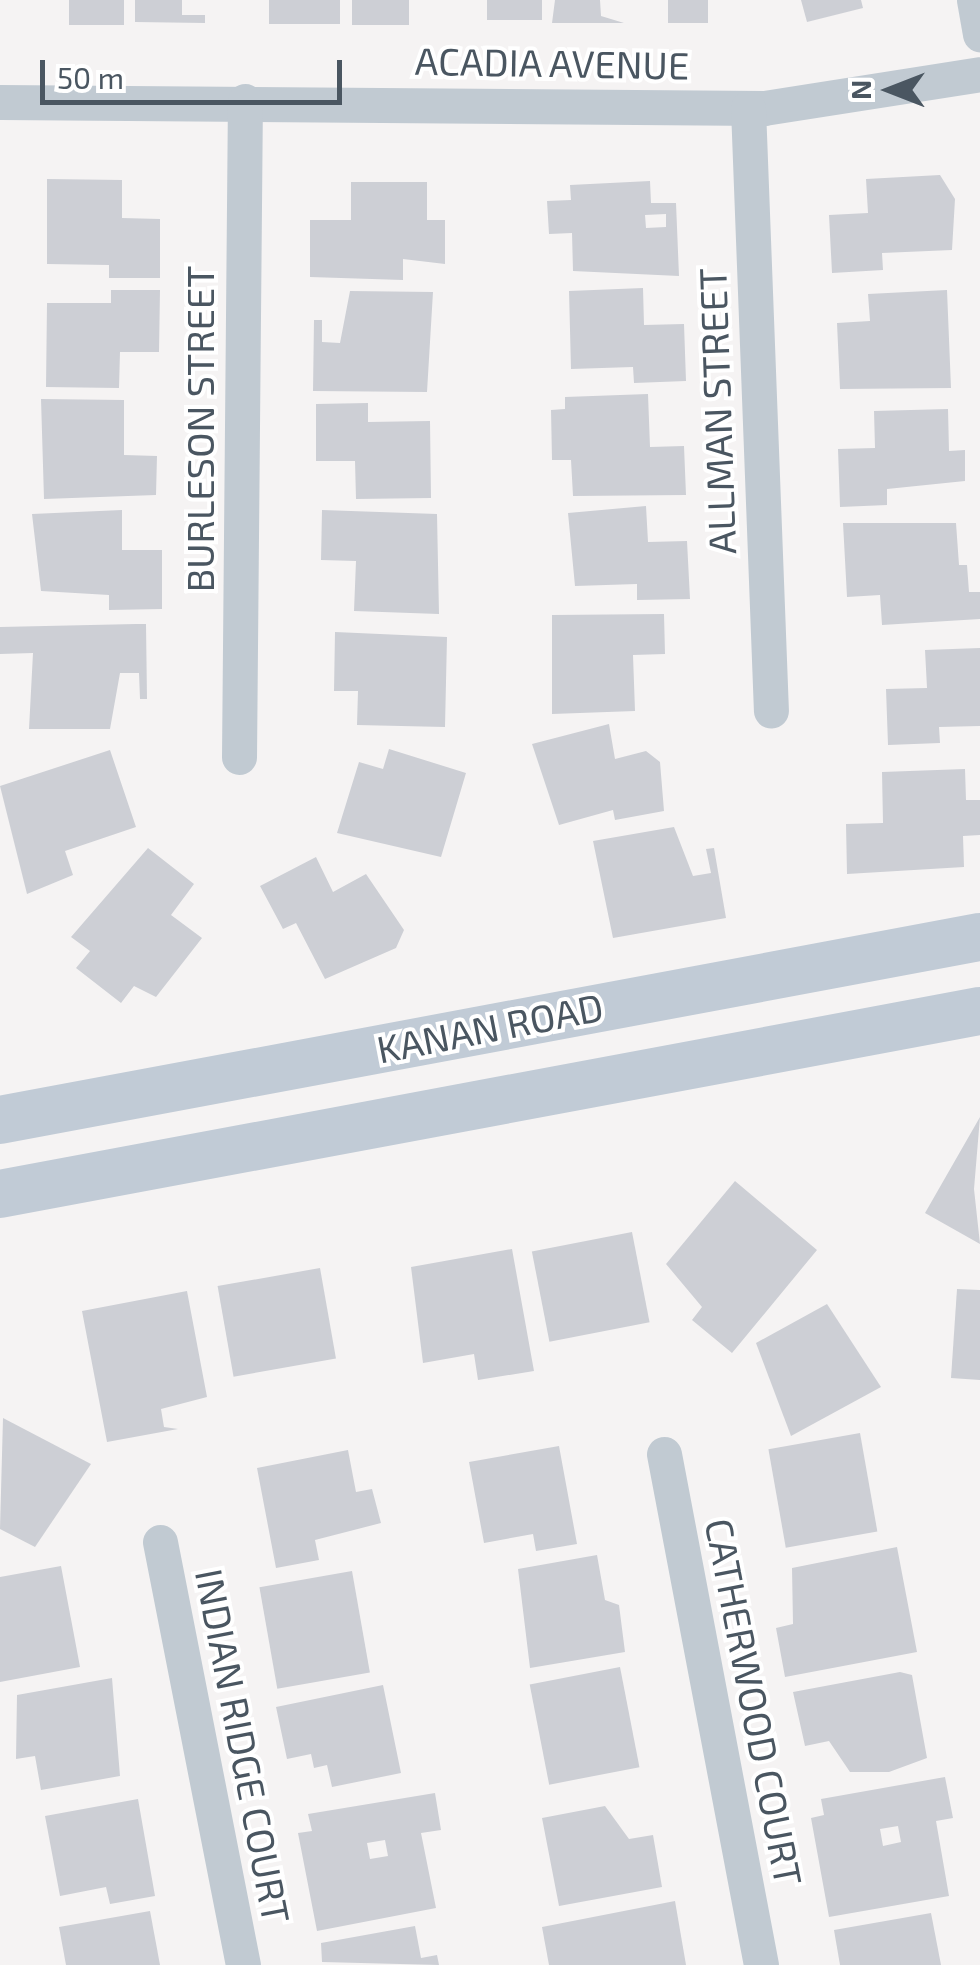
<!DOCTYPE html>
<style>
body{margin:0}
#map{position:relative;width:980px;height:1965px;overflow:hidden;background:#f5f3f3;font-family:"Exo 2",sans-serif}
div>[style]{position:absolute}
.building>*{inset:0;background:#cdcfd5;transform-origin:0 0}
.street>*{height:35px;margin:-17.5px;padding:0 17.5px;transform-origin:17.5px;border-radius:17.5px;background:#c1cad2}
.secondary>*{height:48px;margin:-24px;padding:0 24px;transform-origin:24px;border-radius:24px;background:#c1cbd6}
span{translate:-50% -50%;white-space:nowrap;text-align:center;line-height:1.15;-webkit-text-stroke:8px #fff;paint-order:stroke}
.street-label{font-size:38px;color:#4a5661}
.north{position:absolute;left:840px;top:40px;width:100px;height:100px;-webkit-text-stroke:8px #fff;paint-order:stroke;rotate:270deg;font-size:28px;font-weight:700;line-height:40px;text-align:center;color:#4a5661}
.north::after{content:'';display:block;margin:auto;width:35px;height:45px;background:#4a5661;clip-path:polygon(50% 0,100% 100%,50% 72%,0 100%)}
.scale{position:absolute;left:40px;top:60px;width:302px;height:45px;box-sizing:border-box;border:5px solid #4a5661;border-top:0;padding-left:12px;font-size:30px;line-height:35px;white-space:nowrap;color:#4a5661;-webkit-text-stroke:8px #fff;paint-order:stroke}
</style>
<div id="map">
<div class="building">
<i style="left:69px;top:0;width:55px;height:25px"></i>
<i style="clip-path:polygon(135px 0,182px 0,182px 15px,205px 15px,205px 23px,135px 22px)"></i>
<i style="left:269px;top:0;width:71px;height:24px"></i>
<i style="left:352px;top:0;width:57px;height:25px"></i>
<i style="left:487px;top:0;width:55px;height:20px"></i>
<i style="clip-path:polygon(555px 0,600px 0,601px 16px,624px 23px,552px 23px)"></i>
<i style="left:668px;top:0;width:40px;height:23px"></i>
<i style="clip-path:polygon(801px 0,861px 0,863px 8px,807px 22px)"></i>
<i style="clip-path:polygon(940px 175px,955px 199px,952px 250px,882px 253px,883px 270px,832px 273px,829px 215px,868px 213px,866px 179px)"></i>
<i style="clip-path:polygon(47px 179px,122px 180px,122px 218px,160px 219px,160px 278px,109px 278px,109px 265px,47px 264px)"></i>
<i style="clip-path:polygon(evenodd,650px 181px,651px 203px,676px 203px,679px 276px,573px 271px,572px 233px,549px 234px,547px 201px,571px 200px,570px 185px,650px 181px,666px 214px,666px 227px,646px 228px,645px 215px,666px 214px)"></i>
<i style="clip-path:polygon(351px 182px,427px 182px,427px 220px,445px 220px,445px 264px,403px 259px,403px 280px,310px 277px,310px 220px,351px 220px)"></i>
<i style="clip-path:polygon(643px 288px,644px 325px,684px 324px,686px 381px,634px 383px,633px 367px,571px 369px,569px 291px)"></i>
<i style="clip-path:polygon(111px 290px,160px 290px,159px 352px,120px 352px,119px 388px,46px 387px,47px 303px,111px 303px)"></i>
<i style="clip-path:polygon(947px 290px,951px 388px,840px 389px,837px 323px,870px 321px,868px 294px)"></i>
<i style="clip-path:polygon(350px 291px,433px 292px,427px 392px,313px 391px,314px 320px,322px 320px,322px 342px,340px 343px)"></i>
<i style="clip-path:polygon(648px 394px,650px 447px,684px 446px,686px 495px,573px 496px,571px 460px,552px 460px,551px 410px,565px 409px,565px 397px)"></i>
<i style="clip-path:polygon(41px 399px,124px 400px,124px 455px,157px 456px,156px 495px,44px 499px)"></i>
<i style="clip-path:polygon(368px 403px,368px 422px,430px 421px,431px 498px,356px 499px,355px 461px,316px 461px,316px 404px)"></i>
<i style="clip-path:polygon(948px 409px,949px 451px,965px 450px,965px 481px,887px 489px,887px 505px,840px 507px,838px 449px,875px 448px,874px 411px)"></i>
<i style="clip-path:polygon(646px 506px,648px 542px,687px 541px,690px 599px,637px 600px,637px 584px,575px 586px,568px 513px)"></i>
<i style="clip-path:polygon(122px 510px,122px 550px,162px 550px,162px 609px,109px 610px,109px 595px,41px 591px,32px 514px)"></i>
<i style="clip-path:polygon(322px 510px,437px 514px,439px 614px,354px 611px,356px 561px,321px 560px)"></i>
<i style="clip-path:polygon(843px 523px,956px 523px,959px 565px,967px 565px,969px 592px,980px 592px,980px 619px,882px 625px,880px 595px,847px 597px)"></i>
<i style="clip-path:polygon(664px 614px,665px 654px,633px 655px,635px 711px,552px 714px,552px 615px)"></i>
<i style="clip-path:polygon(136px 624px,146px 624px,147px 699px,140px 699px,139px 673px,120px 673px,110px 729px,29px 729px,33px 653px,0 654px,0 627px)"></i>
<i style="clip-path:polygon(335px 632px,447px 637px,445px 727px,357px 725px,358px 691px,334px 691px)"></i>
<i style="clip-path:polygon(980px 648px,980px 726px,939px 727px,940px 743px,888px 745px,886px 689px,927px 688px,925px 650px)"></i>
<i style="clip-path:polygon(609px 724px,615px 759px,646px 751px,660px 762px,664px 811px,615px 820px,613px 810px,559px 825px,532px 744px)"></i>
<i style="clip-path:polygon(389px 749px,466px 773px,441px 857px,337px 833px,359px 762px,383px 769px)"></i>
<i style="clip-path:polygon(110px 750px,136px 827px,65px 851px,73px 875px,27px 894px,0 786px)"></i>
<i style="clip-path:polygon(965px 769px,966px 800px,980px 800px,980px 835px,963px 836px,964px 867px,847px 874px,846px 824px,883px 823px,882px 772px)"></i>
<i style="clip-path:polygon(674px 827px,693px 876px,711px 873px,706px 849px,714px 848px,726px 918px,613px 938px,593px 841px)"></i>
<i style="clip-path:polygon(148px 848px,194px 884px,171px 915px,202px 938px,156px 997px,134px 986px,121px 1003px,76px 968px,90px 951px,71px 937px)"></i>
<i style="clip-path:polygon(316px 857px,333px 892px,366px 874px,404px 930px,396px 948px,325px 979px,296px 923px,283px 929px,260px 886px)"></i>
<i style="clip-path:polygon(980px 1117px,974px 1189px,980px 1244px,925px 1213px)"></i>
<i style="clip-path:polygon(735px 1181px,817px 1250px,732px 1353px,692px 1320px,702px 1307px,666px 1264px)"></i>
<i style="left:632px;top:1232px;width:92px;height:102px;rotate:79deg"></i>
<i style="clip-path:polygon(512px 1249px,534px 1371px,478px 1380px,474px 1354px,423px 1363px,411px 1267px)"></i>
<i style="left:320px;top:1268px;width:92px;height:104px;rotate:80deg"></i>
<i style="clip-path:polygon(957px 1289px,980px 1290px,980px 1380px,951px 1378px)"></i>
<i style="clip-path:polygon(187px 1291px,207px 1397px,161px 1409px,164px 1427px,178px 1429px,107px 1442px,82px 1311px)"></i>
<i style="clip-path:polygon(827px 1304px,881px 1387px,791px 1436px,756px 1343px)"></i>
<i style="clip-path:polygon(3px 1418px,91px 1464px,35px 1547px,0 1529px)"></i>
<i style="left:860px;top:1433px;width:100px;height:93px;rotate:80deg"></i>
<i style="clip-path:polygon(559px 1446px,577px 1544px,536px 1551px,533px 1534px,484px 1543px,469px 1462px)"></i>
<i style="clip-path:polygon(348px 1450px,356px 1492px,372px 1489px,381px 1523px,315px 1540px,319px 1560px,276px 1568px,257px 1468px)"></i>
<i style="clip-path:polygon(897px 1547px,917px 1652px,785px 1677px,776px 1628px,793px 1624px,792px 1568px)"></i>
<i style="clip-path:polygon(597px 1555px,605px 1600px,619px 1605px,625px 1652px,530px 1668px,518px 1569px)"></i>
<i style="clip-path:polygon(61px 1566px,80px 1667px,0 1682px,0 1577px)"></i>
<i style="left:352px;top:1571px;width:103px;height:94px;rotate:80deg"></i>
<i style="left:620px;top:1667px;width:102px;height:92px;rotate:79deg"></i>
<i style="clip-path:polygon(900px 1672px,912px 1675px,927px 1758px,889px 1772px,850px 1772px,829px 1741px,805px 1746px,793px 1692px)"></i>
<i style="clip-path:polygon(112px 1678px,120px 1776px,41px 1790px,35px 1756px,16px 1759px,17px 1695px)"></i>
<i style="clip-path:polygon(383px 1685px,401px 1773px,332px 1787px,327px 1765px,314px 1768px,311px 1754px,287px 1759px,276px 1707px)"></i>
<i style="clip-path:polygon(evenodd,945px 1777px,953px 1818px,936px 1821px,949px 1896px,829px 1917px,811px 1818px,824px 1815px,821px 1799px,945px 1777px,898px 1826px,901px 1842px,883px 1846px,880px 1829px,898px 1826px)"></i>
<i style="clip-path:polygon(evenodd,435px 1793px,441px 1830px,421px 1833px,436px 1908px,317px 1931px,298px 1833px,312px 1831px,308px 1814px,435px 1793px,385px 1840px,388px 1856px,370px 1859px,367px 1843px,385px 1840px)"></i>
<i style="clip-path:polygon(138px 1799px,155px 1896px,110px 1904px,106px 1887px,60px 1896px,45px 1816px)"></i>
<i style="clip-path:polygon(605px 1806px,629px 1839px,653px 1835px,662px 1887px,559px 1906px,542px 1818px)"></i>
<i style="clip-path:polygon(675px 1901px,686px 1965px,549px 1965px,542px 1927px)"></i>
<i style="clip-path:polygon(150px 1911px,160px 1965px,66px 1965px,59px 1927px)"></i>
<i style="clip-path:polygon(931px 1913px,941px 1965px,840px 1965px,834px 1930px)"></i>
<i style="clip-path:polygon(415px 1926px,421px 1958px,437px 1955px,439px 1965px,322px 1962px,321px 1943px)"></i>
</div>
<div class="street">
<i style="left:974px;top:0;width:35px;rotate:80deg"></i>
<i style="left:0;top:102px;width:764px;rotate:0.45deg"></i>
<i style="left:764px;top:108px;width:219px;rotate:-8.9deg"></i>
<i style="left:748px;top:108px;width:603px;rotate:87.82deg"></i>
<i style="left:239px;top:757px;width:656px;rotate:-89.48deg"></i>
<i style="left:664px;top:1454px;width:520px;rotate:79.25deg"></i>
<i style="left:160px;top:1542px;width:431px;rotate:78.9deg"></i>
</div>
<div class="secondary">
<i style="left:0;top:1120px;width:997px;rotate:-10.58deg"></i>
<i style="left:0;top:1194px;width:997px;rotate:-10.58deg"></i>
</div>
<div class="street-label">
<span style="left:552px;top:63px;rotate:1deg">ACADIA AVENUE</span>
<span style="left:717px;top:411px;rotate:-92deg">ALLMAN STREET</span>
<span style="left:200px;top:429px;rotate:-90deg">BURLESON STREET</span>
<span style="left:490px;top:1028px;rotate:-11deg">KANAN ROAD</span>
<span style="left:754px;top:1702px;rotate:79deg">CATHERWOOD COURT</span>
<span style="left:243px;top:1746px;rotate:79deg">INDIAN RIDGE COURT</span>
</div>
<div class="north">N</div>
<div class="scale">50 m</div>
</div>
